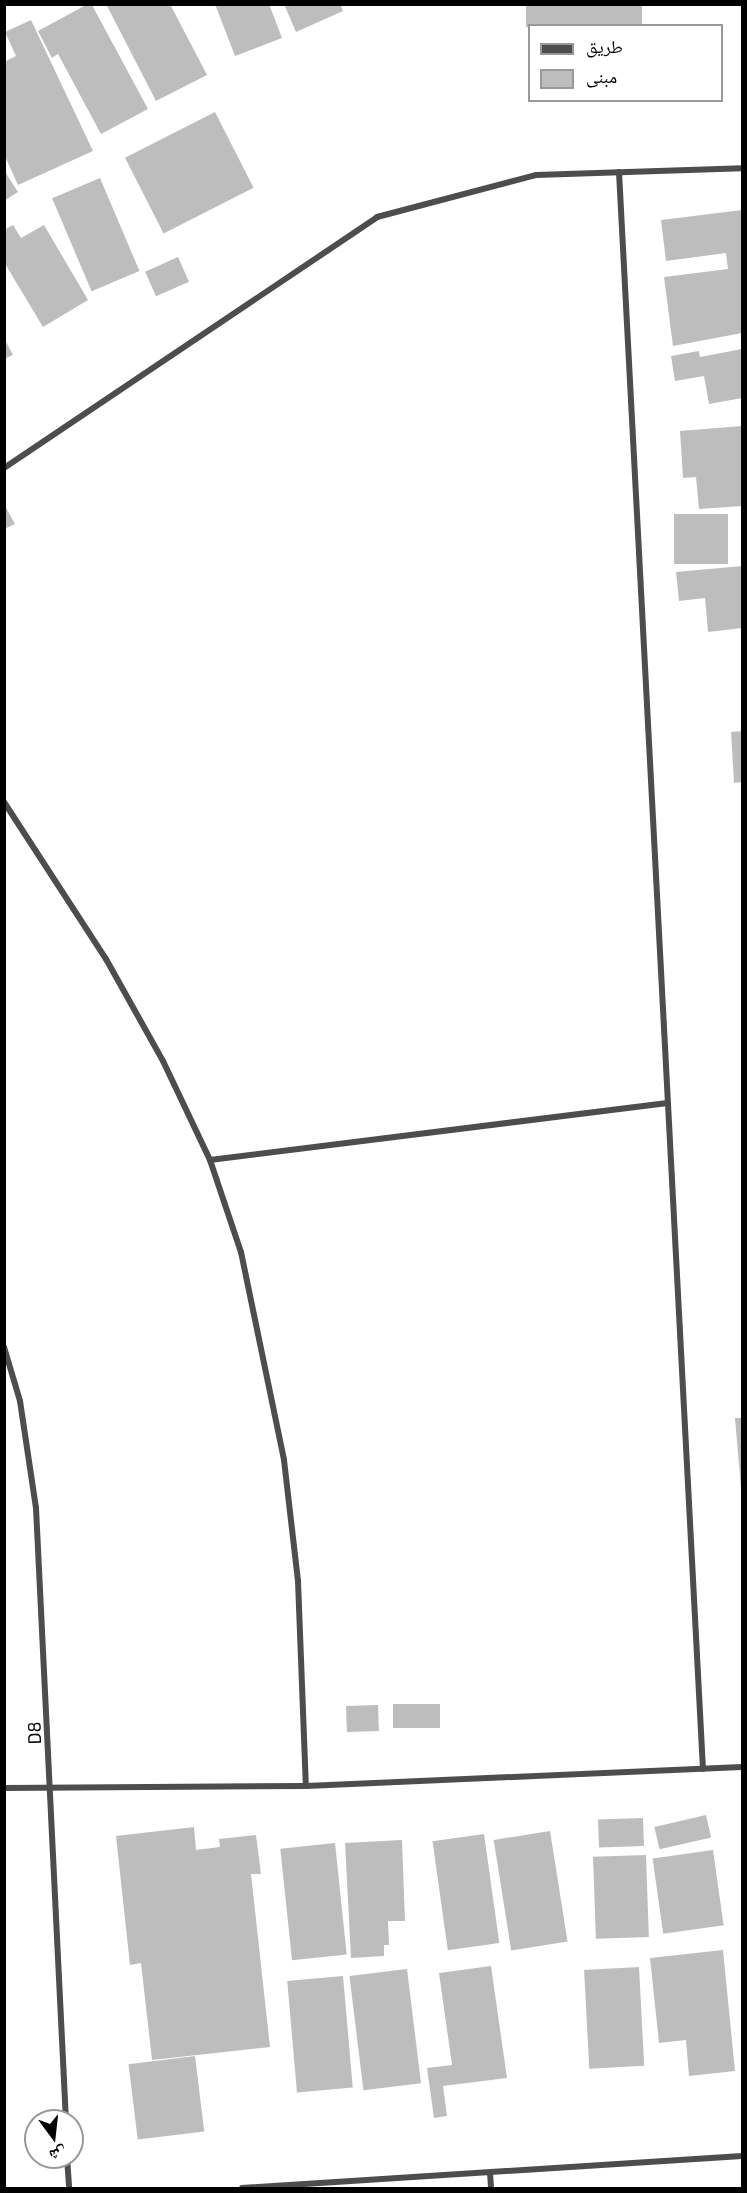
<!DOCTYPE html>
<meta charset="utf-8">
<style>
body{margin:0}
#map{position:relative;width:747px;height:2193px;overflow:hidden;background:#fff;font-family:"Exo 2","Noto Naskh Arabic",sans-serif}
div>[style]{position:absolute}
.building>*{inset:0;background:#bdbdbd;transform-origin:0 0}
.minor>*{height:6px;margin:-3px;padding:0 3px;transform-origin:3px;border-radius:3px;background:#4d4d4d}
span{translate:-50% -50%;white-space:nowrap;text-align:center;line-height:1.15;-webkit-text-stroke:4.5px #fff;paint-order:stroke}
.street-label{font-size:18px;color:#000}
.frame{position:absolute;inset:0;border:6px solid #000;pointer-events:none}
.legend{position:absolute;left:528px;top:24px;width:195px;height:78px;box-sizing:border-box;background:#fff;border:2px solid #999;margin:0;padding:8px 10px;list-style:none;font-size:18px;color:#000}
.legend li{display:flex;align-items:center;gap:12px;height:30px}
.legend b{width:30px;border:2px solid #999}
.north{position:absolute;left:24px;top:2109px;width:60px;height:60px;box-sizing:border-box;background:#fff;border:2px solid #999;border-radius:50%;rotate:165deg;font-size:16px;font-weight:700;line-height:24px;text-align:center;color:#000}
.north::after{content:'';display:block;margin:auto;width:21px;height:27px;background:#000;clip-path:polygon(50% 0,100% 100%,50% 72%,0 100%)}
</style>
<div id="map">
<div class="building">
<i style="clip-path:polygon(106px 4px,170px 4px,207px 75px,156px 101px)"></i>
<i style="clip-path:polygon(215px 4px,269px 4px,282px 38px,235px 56px)"></i>
<i style="clip-path:polygon(284px 4px,340px 4px,343px 11px,296px 32px)"></i>
<i style="left:526px;top:4px;width:116px;height:23px"></i>
<i style="clip-path:polygon(86px 5px,92px 5px,148px 109px,101px 134px,58px 54px,52px 58px,38px 31px)"></i>
<i style="clip-path:polygon(31px 20px,93px 151px,18px 185px,4px 154px,4px 62px,16px 56px,5px 32px)"></i>
<i style="left:215px;top:112px;width:85px;height:101px;rotate:63deg"></i>
<i style="clip-path:polygon(4px 170px,18px 192px,4px 201px)"></i>
<i style="left:100px;top:178px;width:101px;height:52px;rotate:67deg"></i>
<i style="clip-path:polygon(742px 210px,742px 333px,673px 346px,664px 277px,728px 269px,726px 253px,666px 261px,661px 220px)"></i>
<i style="clip-path:polygon(13px 225px,21px 238px,44px 225px,88px 300px,43px 327px,4px 262px,4px 230px)"></i>
<i style="left:178px;top:257px;width:27px;height:36px;rotate:66deg"></i>
<i style="clip-path:polygon(4px 338px,13px 355px,4px 359px)"></i>
<i style="clip-path:polygon(742px 349px,742px 398px,709px 404px,704px 376px,675px 381px,671px 356px,699px 351px,700px 357px)"></i>
<i style="clip-path:polygon(742px 426px,742px 506px,699px 509px,696px 477px,683px 478px,680px 431px)"></i>
<i style="clip-path:polygon(4px 504px,15px 524px,4px 529px)"></i>
<i style="left:674px;top:514px;width:54px;height:50px"></i>
<i style="clip-path:polygon(742px 566px,742px 628px,708px 632px,705px 598px,679px 601px,676px 572px)"></i>
<i style="clip-path:polygon(742px 731px,742px 782px,734px 783px,731px 732px)"></i>
<i style="clip-path:polygon(735px 1418px,742px 1418px,742px 1487px,741px 1488px)"></i>
<i style="left:440px;top:1704px;width:24px;height:47px;rotate:90deg"></i>
<i style="left:378px;top:1705px;width:26px;height:32px;rotate:88deg"></i>
<i style="left:706px;top:1815px;width:23px;height:53px;rotate:77deg"></i>
<i style="left:643px;top:1818px;width:28px;height:45px;rotate:88deg"></i>
<i style="clip-path:polygon(194px 1827px,196px 1850px,220px 1847px,219px 1839px,256px 1835px,261px 1874px,251px 1874px,270px 2047px,152px 2060px,141px 1963px,130px 1965px,116px 1836px)"></i>
<i style="left:550px;top:1831px;width:112px;height:57px;rotate:81deg"></i>
<i style="left:484px;top:1834px;width:110px;height:52px;rotate:82deg"></i>
<i style="clip-path:polygon(402px 1840px,405px 1921px,388px 1921px,389px 1945px,384px 1945px,384px 1956px,351px 1958px,345px 1843px)"></i>
<i style="left:335px;top:1843px;width:112px;height:55px;rotate:84deg"></i>
<i style="left:713px;top:1850px;width:76px;height:61px;rotate:82deg"></i>
<i style="left:646px;top:1855px;width:82px;height:53px;rotate:88deg"></i>
<i style="clip-path:polygon(723px 1950px,735px 2071px,689px 2076px,686px 2040px,659px 2043px,650px 1958px)"></i>
<i style="clip-path:polygon(491px 1966px,507px 2078px,443px 2086px,447px 2116px,434px 2118px,427px 2068px,452px 2065px,439px 1973px)"></i>
<i style="left:639px;top:1967px;width:99px;height:55px;rotate:87deg"></i>
<i style="left:407px;top:1969px;width:115px;height:58px;rotate:83deg"></i>
<i style="left:343px;top:1976px;width:112px;height:56px;rotate:85deg"></i>
<i style="left:195px;top:2056px;width:76px;height:67px;rotate:83deg"></i>
</div>
<div class="minor">
<i style="left:619px;top:172px;width:1599px;rotate:86.99deg"></i>
<i style="left:4px;top:468px;width:450px;rotate:-33.9deg"></i>
<i style="left:377px;top:217px;width:164px;rotate:-14.8deg"></i>
<i style="left:536px;top:175px;width:206px;rotate:-1.9deg"></i>
<i style="left:4px;top:802px;width:187px;rotate:57deg"></i>
<i style="left:106px;top:959px;width:117px;rotate:60.8deg"></i>
<i style="left:163px;top:1061px;width:110px;rotate:64.6deg"></i>
<i style="left:210px;top:1160px;width:97px;rotate:71.4deg"></i>
<i style="left:241px;top:1252px;width:212px;rotate:78.3deg"></i>
<i style="left:284px;top:1460px;width:122px;rotate:83.4deg"></i>
<i style="left:298px;top:1581px;width:205px;rotate:87.8deg"></i>
<i style="left:306px;top:1786px;width:436px;rotate:-2.5deg"></i>
<i style="left:210px;top:1160px;width:461px;rotate:-7.1deg"></i>
<i style="left:4px;top:1347px;width:56px;rotate:73.5deg"></i>
<i style="left:20px;top:1401px;width:108px;rotate:81.5deg"></i>
<i style="left:36px;top:1508px;width:614px;rotate:87.2deg"></i>
<i style="left:4px;top:1788px;width:302px;rotate:-0.4deg"></i>
<i style="left:67px;top:2157px;width:31px;rotate:86deg"></i>
<i style="left:490px;top:2173px;width:15px;rotate:86deg"></i>
<i style="left:242px;top:2188px;width:501px;rotate:-3.66deg"></i>
</div>
<div class="street-label">
<span style="left:34px;top:1733px;rotate:-92deg">D8</span>
</div>
<div class="frame"></div>
<ul class="legend">
<li><b style="height:8px;background:#4d4d4d"></b>طريق</li>
<li><b style="height:16px;background:#bdbdbd"></b>مبنى</li>
</ul>
<div class="north">ش</div>
</div>
